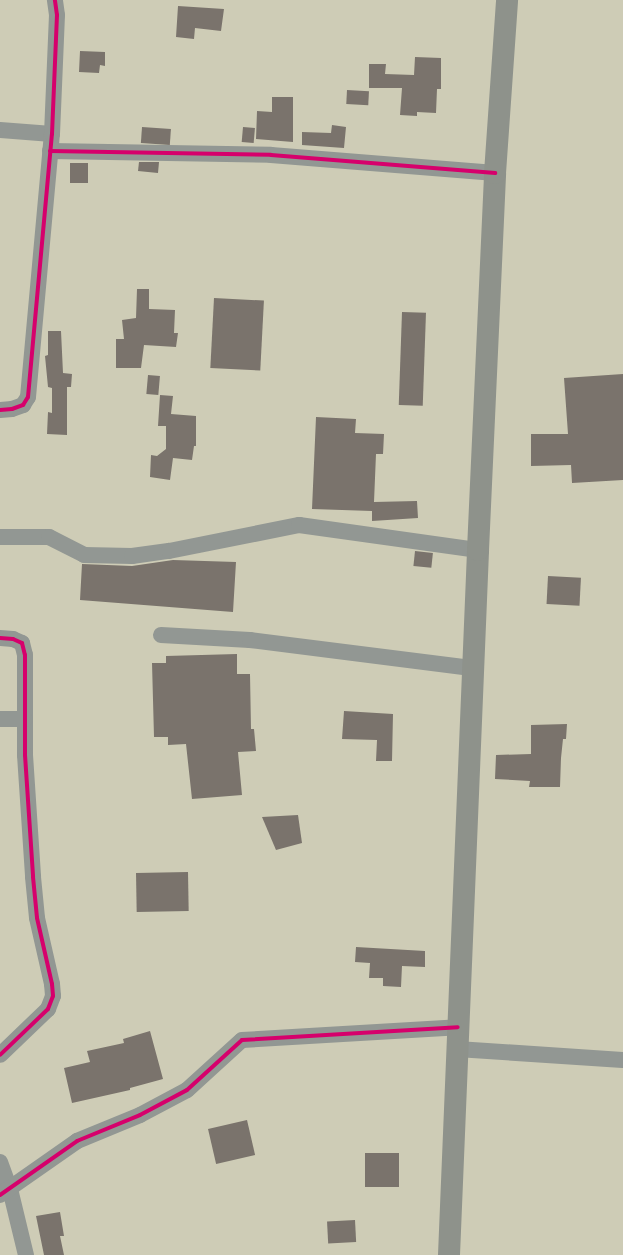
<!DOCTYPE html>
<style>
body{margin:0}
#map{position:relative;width:623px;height:1255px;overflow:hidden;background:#ceccb6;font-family:Mulish,sans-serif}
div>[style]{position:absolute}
.building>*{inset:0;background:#7a736c;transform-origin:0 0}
.minor>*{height:16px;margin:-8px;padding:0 8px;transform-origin:8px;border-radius:8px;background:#929793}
.highway>*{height:22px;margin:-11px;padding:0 11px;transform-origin:11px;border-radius:11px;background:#8e928b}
.cycleway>*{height:4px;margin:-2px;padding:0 2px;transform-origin:2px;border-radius:2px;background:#d6006c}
span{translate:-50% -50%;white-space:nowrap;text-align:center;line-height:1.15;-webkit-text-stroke:4px #d8d5ab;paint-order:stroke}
</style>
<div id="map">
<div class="building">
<i style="clip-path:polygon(178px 6px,224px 9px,221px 31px,195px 28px,194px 39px,176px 37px)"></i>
<i style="clip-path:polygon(80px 51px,105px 52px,105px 66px,100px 65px,99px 73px,79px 72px)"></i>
<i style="clip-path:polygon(415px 57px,441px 58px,441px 89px,437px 89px,436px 113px,417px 112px,417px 116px,400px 115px,402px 88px,369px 88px,369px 64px,386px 64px,385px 74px,414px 75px)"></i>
<i style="left:347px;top:90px;width:22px;height:14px;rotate:3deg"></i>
<i style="clip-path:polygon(272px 97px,293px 97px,293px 142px,256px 139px,257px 111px,272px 112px)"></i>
<i style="clip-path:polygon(332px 125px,346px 127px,344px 148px,302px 145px,302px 132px,331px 133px)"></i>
<i style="left:142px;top:127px;width:29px;height:16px;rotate:4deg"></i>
<i style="left:243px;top:127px;width:12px;height:15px;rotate:5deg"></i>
<i style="clip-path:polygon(139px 162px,159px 162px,158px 173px,138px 171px)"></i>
<i style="left:70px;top:163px;width:18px;height:20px"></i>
<i style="clip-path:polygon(137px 289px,149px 289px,149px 309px,175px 310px,174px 333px,178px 333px,176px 347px,144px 345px,141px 368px,116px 368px,116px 339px,124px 339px,122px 320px,136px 318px)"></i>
<i style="left:214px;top:298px;width:50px;height:70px;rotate:3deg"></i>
<i style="left:402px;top:312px;width:24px;height:93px;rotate:2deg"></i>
<i style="clip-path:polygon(48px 331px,61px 331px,63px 373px,72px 374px,71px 387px,67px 387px,67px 435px,47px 434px,48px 412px,52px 413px,52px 388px,48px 387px,45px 356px,48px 355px)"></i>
<i style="clip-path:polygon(623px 374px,623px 480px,572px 483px,571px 465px,531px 466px,531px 434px,568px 434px,564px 378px)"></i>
<i style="left:148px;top:375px;width:12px;height:19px;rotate:5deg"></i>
<i style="clip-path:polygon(160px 395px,173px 396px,171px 414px,196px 416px,196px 446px,194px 446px,192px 460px,173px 458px,170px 480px,150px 477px,151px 455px,157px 456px,166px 449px,166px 426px,158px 426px)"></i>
<i style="clip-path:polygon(316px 417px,356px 419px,355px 433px,384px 434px,383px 454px,376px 454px,374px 502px,417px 501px,418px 518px,372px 521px,372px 511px,312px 509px)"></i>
<i style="left:415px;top:551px;width:18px;height:15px;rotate:6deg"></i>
<i style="clip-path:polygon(173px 560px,236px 562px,233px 612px,80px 600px,82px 564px,132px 566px)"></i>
<i style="left:548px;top:576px;width:33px;height:28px;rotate:3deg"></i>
<i style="clip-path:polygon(237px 654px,237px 674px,250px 674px,251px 729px,254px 729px,256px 751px,238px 752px,242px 795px,192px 799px,186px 744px,168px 745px,168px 737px,154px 737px,152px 663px,166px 663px,166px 656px)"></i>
<i style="clip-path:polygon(344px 711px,393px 714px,392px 761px,376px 761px,377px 740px,342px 739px)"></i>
<i style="clip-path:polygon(567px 724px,566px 739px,563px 739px,561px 758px,560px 787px,529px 787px,530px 781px,495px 779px,496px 755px,531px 754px,531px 725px)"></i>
<i style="clip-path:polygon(298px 815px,302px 843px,276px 850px,262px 817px)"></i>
<i style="left:188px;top:872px;width:39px;height:52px;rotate:89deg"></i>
<i style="clip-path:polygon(356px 947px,425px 951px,425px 967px,402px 966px,401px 987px,383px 986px,383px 978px,369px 978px,370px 963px,355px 962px)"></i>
<i style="clip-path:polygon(150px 1031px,163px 1079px,130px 1088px,130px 1090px,72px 1103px,64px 1068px,90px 1062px,87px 1051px,124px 1043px,123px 1039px)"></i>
<i style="left:247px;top:1120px;width:36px;height:40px;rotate:77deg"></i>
<i style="left:365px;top:1153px;width:34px;height:34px"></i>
<i style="clip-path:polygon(60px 1212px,64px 1236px,60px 1236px,64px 1255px,44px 1255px,36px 1216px)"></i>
<i style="left:355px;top:1220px;width:22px;height:28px;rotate:87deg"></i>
</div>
<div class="minor">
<i style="left:0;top:130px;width:52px;rotate:4.4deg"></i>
<i style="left:50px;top:151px;width:221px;rotate:1deg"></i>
<i style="left:271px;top:155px;width:225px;rotate:4.6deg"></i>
<i style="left:0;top:410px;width:12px;rotate:-5deg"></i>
<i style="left:12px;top:409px;width:12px;rotate:-20deg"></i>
<i style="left:23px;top:405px;width:9px;rotate:-58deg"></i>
<i style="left:28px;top:397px;width:264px;rotate:-84.8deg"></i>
<i style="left:52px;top:134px;width:119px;rotate:-87.6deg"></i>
<i style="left:57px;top:15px;width:15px;rotate:-98deg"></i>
<i style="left:0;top:537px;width:49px"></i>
<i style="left:49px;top:537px;width:39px;rotate:27deg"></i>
<i style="left:84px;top:555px;width:48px;rotate:1.2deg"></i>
<i style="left:132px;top:556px;width:37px;rotate:-8deg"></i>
<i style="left:169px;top:551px;width:133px;rotate:-11.3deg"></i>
<i style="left:299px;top:525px;width:181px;rotate:8deg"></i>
<i style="left:161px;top:635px;width:89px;rotate:3.2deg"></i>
<i style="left:250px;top:640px;width:225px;rotate:7.2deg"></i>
<i style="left:0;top:638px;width:13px;rotate:4deg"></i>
<i style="left:13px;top:639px;width:10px;rotate:24deg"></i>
<i style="left:22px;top:643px;width:12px;rotate:76deg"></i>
<i style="left:25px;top:655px;width:100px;rotate:90deg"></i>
<i style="left:25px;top:755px;width:122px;rotate:86.2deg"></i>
<i style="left:33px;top:877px;width:41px;rotate:84.4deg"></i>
<i style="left:37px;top:918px;width:68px;rotate:77.2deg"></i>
<i style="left:52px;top:984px;width:12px;rotate:85deg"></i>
<i style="left:53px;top:996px;width:14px;rotate:111deg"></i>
<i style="left:48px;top:1009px;width:66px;rotate:136.2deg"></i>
<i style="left:0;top:719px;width:25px"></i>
<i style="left:457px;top:1049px;width:166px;rotate:3.8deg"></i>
<i style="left:0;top:1162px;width:29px;rotate:70deg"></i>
<i style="left:10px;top:1189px;width:68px;rotate:76.4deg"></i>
<i style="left:0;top:1195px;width:94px;rotate:-35deg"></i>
<i style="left:77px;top:1141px;width:68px;rotate:-22.4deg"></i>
<i style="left:140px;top:1115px;width:53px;rotate:-28deg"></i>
<i style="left:187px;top:1090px;width:74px;rotate:-42.3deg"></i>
<i style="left:242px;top:1040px;width:216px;rotate:-3.4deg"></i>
</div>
<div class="highway">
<i style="left:449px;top:1255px;width:706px;rotate:-87.64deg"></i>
<i style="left:478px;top:550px;width:377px;rotate:-87.4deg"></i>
<i style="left:495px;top:173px;width:173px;rotate:-86deg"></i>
</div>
<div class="cycleway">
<i style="left:50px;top:151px;width:221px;rotate:1deg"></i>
<i style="left:271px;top:155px;width:225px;rotate:4.6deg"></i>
<i style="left:0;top:410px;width:12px;rotate:-5deg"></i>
<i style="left:12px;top:409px;width:12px;rotate:-20deg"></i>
<i style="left:23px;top:405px;width:9px;rotate:-58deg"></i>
<i style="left:28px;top:397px;width:264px;rotate:-84.8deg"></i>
<i style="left:52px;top:134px;width:119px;rotate:-87.6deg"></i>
<i style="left:57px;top:15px;width:15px;rotate:-98deg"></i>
<i style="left:0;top:638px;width:13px;rotate:4deg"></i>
<i style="left:13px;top:639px;width:10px;rotate:24deg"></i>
<i style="left:22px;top:643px;width:12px;rotate:76deg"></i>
<i style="left:25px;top:655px;width:100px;rotate:90deg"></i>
<i style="left:25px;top:755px;width:122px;rotate:86.2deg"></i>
<i style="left:33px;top:877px;width:41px;rotate:84.4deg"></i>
<i style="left:37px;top:918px;width:68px;rotate:77.2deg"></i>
<i style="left:52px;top:984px;width:12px;rotate:85deg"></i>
<i style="left:53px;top:996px;width:14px;rotate:111deg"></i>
<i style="left:48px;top:1009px;width:66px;rotate:136.2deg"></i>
<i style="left:0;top:1195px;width:94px;rotate:-35deg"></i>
<i style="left:77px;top:1141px;width:68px;rotate:-22.4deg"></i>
<i style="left:140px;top:1115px;width:53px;rotate:-28deg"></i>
<i style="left:187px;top:1090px;width:74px;rotate:-42.3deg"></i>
<i style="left:242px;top:1040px;width:216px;rotate:-3.4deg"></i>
</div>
</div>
